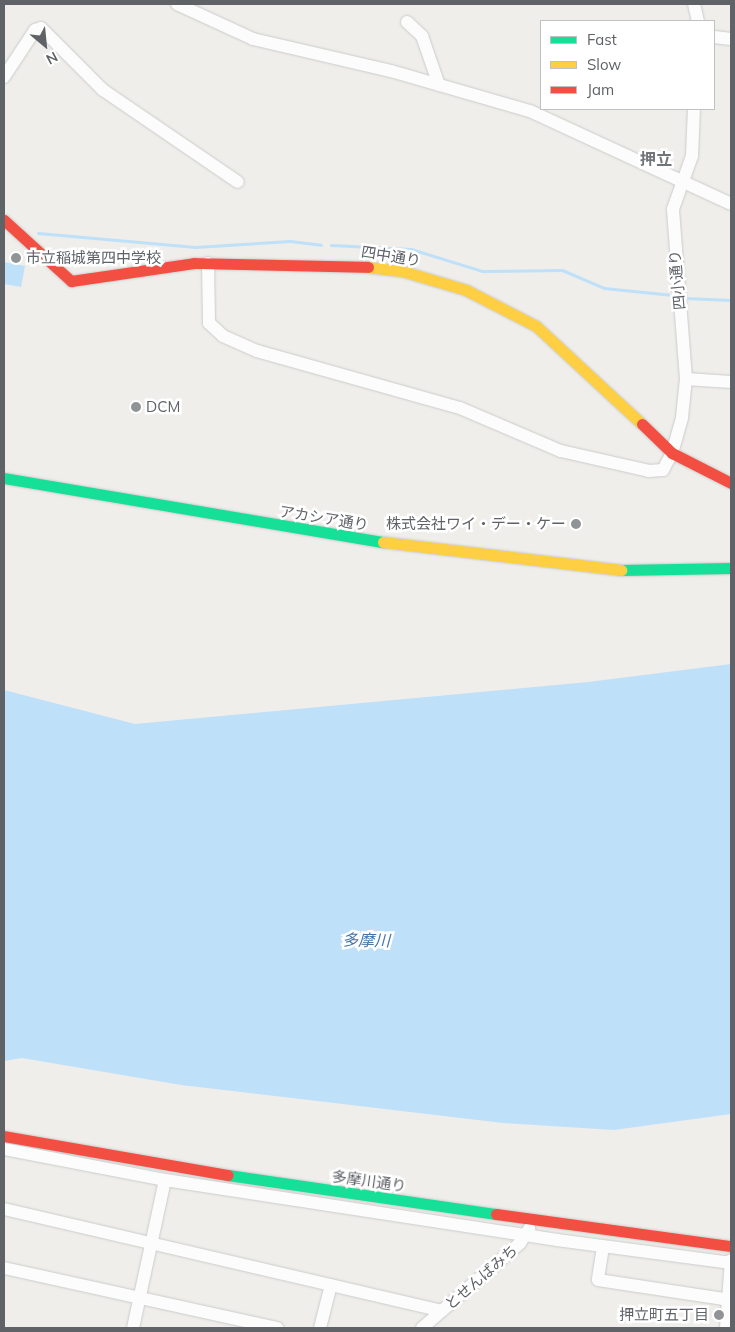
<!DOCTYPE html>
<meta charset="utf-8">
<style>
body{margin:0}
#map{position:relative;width:735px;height:1332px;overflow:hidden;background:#efeeea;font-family:Mulish,"Noto Sans JP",sans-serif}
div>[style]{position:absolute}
.water>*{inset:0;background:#bfe0f9}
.stream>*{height:3px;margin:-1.5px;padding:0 1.5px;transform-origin:1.5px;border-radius:1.5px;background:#bfe0f9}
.roads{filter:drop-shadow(0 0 1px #cbcccc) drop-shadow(0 0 1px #cbcccc)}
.street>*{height:12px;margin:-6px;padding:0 6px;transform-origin:6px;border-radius:6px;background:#fdfcfc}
.fast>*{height:11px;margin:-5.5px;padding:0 5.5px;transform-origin:5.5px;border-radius:5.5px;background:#16e098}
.slow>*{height:11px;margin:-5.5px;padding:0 5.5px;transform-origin:5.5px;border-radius:5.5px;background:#ffcf43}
.jam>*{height:11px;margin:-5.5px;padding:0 5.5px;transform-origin:5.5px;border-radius:5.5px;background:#f24e42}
.dots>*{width:14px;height:14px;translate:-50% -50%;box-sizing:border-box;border:2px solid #fff;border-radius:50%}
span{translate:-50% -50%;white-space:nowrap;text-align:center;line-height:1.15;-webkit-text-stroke:5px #fff;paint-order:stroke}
.street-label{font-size:15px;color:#5f6368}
.poi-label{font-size:15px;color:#5f6368}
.left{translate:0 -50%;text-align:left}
.right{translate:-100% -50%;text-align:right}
.neighbourhood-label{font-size:16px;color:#70757a;font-weight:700}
.water-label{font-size:16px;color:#4174aa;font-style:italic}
.frame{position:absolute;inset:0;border:5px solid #5f6368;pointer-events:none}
.legend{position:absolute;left:540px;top:20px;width:175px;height:90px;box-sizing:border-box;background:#fff;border:1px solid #bfc1c3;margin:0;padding:6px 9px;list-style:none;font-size:15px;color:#5f6368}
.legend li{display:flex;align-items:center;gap:10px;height:25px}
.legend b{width:25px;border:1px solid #bfc1c3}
.north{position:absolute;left:20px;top:20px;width:50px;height:50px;-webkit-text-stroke:4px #fff;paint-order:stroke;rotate:152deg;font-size:14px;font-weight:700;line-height:20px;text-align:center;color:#5f6368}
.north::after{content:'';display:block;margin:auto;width:18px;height:22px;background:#5f6368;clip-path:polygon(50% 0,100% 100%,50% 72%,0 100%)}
</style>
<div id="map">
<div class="water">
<i style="clip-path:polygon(4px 262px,25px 266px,21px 287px,4px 284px)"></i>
<i style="clip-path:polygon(731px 664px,731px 1114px,614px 1130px,503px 1123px,181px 1085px,22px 1058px,4px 1061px,4px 690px,135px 724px,588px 682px)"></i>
</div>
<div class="stream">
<i style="left:38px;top:233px;width:158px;rotate:5.1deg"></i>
<i style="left:195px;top:247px;width:95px;rotate:-3.6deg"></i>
<i style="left:290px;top:241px;width:31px;rotate:7deg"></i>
<i style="left:331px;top:245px;width:80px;rotate:2.9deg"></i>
<i style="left:411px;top:249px;width:74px;rotate:17.2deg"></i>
<i style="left:482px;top:271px;width:80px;rotate:-0.7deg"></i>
<i style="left:562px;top:270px;width:46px;rotate:23.2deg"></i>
<i style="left:604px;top:288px;width:69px;rotate:5.8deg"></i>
<i style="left:685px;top:298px;width:46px;rotate:2.5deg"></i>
</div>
<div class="roads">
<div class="street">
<i style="left:177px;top:4px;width:84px;rotate:24.7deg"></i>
<i style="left:253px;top:39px;width:142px;rotate:13.1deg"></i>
<i style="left:391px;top:71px;width:145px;rotate:16.1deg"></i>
<i style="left:530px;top:111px;width:221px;rotate:24.8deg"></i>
<i style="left:694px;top:4px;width:17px;rotate:77deg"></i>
<i style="left:407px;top:22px;width:21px;rotate:43deg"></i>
<i style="left:422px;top:36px;width:52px;rotate:70.9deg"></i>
<i style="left:714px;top:37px;width:17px;rotate:7deg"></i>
<i style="left:4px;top:77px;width:56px;rotate:-56.6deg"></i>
<i style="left:35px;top:30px;width:6px;rotate:-18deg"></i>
<i style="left:41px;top:28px;width:88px;rotate:45deg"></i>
<i style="left:103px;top:90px;width:163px;rotate:34.3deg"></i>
<i style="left:208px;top:263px;width:60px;rotate:89deg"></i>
<i style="left:209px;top:323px;width:19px;rotate:43deg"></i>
<i style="left:223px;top:336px;width:37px;rotate:24deg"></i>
<i style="left:257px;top:351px;width:211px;rotate:15.7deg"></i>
<i style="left:460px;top:408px;width:110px;rotate:23.1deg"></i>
<i style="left:561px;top:451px;width:90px;rotate:12.8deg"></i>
<i style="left:649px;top:471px;width:14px;rotate:-4deg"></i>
<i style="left:663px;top:470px;width:19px;rotate:-62deg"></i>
<i style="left:672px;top:453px;width:37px;rotate:-74deg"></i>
<i style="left:682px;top:417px;width:38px;rotate:-84deg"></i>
<i style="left:686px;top:379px;width:170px;rotate:-94.4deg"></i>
<i style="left:673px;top:209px;width:56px;rotate:-70.3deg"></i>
<i style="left:692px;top:156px;width:47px;rotate:-87.6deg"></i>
<i style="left:686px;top:379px;width:45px;rotate:3.8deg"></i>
<i style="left:4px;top:1149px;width:164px;rotate:10.9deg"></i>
<i style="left:165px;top:1180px;width:397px;rotate:8.7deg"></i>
<i style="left:557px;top:1240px;width:176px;rotate:7.5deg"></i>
<i style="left:4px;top:1209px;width:449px;rotate:13.1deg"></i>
<i style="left:603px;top:1247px;width:33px;rotate:99deg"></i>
<i style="left:598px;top:1280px;width:134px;rotate:8.6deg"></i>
<i style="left:4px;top:1268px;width:280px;rotate:12.4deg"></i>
<i style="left:133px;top:1328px;width:151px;rotate:-77.8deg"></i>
<i style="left:320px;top:1328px;width:44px;rotate:-75.7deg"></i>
<i style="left:422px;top:1328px;width:130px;rotate:-40.9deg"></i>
<i style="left:520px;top:1243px;width:17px;rotate:-57deg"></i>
<i style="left:726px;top:1328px;width:68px;rotate:-85.8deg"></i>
</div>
<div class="fast">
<i style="left:4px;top:478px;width:384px;rotate:9.6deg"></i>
<i style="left:621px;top:570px;width:110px;rotate:-1deg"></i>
<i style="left:228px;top:1175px;width:271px;rotate:8.3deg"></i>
</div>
<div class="slow">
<i style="left:368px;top:267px;width:34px;rotate:7deg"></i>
<i style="left:402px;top:271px;width:67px;rotate:16.5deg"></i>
<i style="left:466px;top:290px;width:79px;rotate:27.2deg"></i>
<i style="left:536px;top:326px;width:144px;rotate:42.8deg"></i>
<i style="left:383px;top:542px;width:240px;rotate:6.7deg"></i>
</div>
<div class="jam">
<i style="left:4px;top:220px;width:91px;rotate:42.3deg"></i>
<i style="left:71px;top:281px;width:124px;rotate:-8.3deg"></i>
<i style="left:194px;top:263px;width:174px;rotate:1.3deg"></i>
<i style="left:642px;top:424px;width:42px;rotate:44deg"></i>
<i style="left:672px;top:453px;width:66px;rotate:27deg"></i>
<i style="left:4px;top:1136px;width:227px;rotate:9.9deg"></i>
<i style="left:496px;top:1214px;width:237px;rotate:7.8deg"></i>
</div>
</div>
<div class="dots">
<i style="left:16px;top:258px;background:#919496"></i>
<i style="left:136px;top:407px;background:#919496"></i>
<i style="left:576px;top:524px;background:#919496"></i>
<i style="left:719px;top:1315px;background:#919496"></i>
</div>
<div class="street-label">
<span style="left:391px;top:256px;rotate:9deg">四中通り</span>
<span style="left:677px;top:280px;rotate:-95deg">四小通り</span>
<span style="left:324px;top:518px;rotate:9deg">アカシア通り</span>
<span style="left:369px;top:1181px;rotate:8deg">多摩川通り</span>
<span style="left:481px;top:1277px;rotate:-41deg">とせんばみち</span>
</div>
<div class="poi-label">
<span class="left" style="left:26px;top:258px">市立稲城第四中学校</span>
<span class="left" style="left:146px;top:407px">DCM</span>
<span class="right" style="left:566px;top:524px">株式会社ワイ・デー・ケー</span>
<span class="right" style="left:709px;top:1315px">押立町五丁目</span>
</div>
<div class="neighbourhood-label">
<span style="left:656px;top:159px">押立</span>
</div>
<div class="water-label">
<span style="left:366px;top:940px;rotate:1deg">多摩川</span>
</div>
<div class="frame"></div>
<ul class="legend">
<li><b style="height:6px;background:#16e098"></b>Fast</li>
<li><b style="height:6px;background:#ffcf43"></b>Slow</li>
<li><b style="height:6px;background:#f24e42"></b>Jam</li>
</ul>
<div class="north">N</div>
</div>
